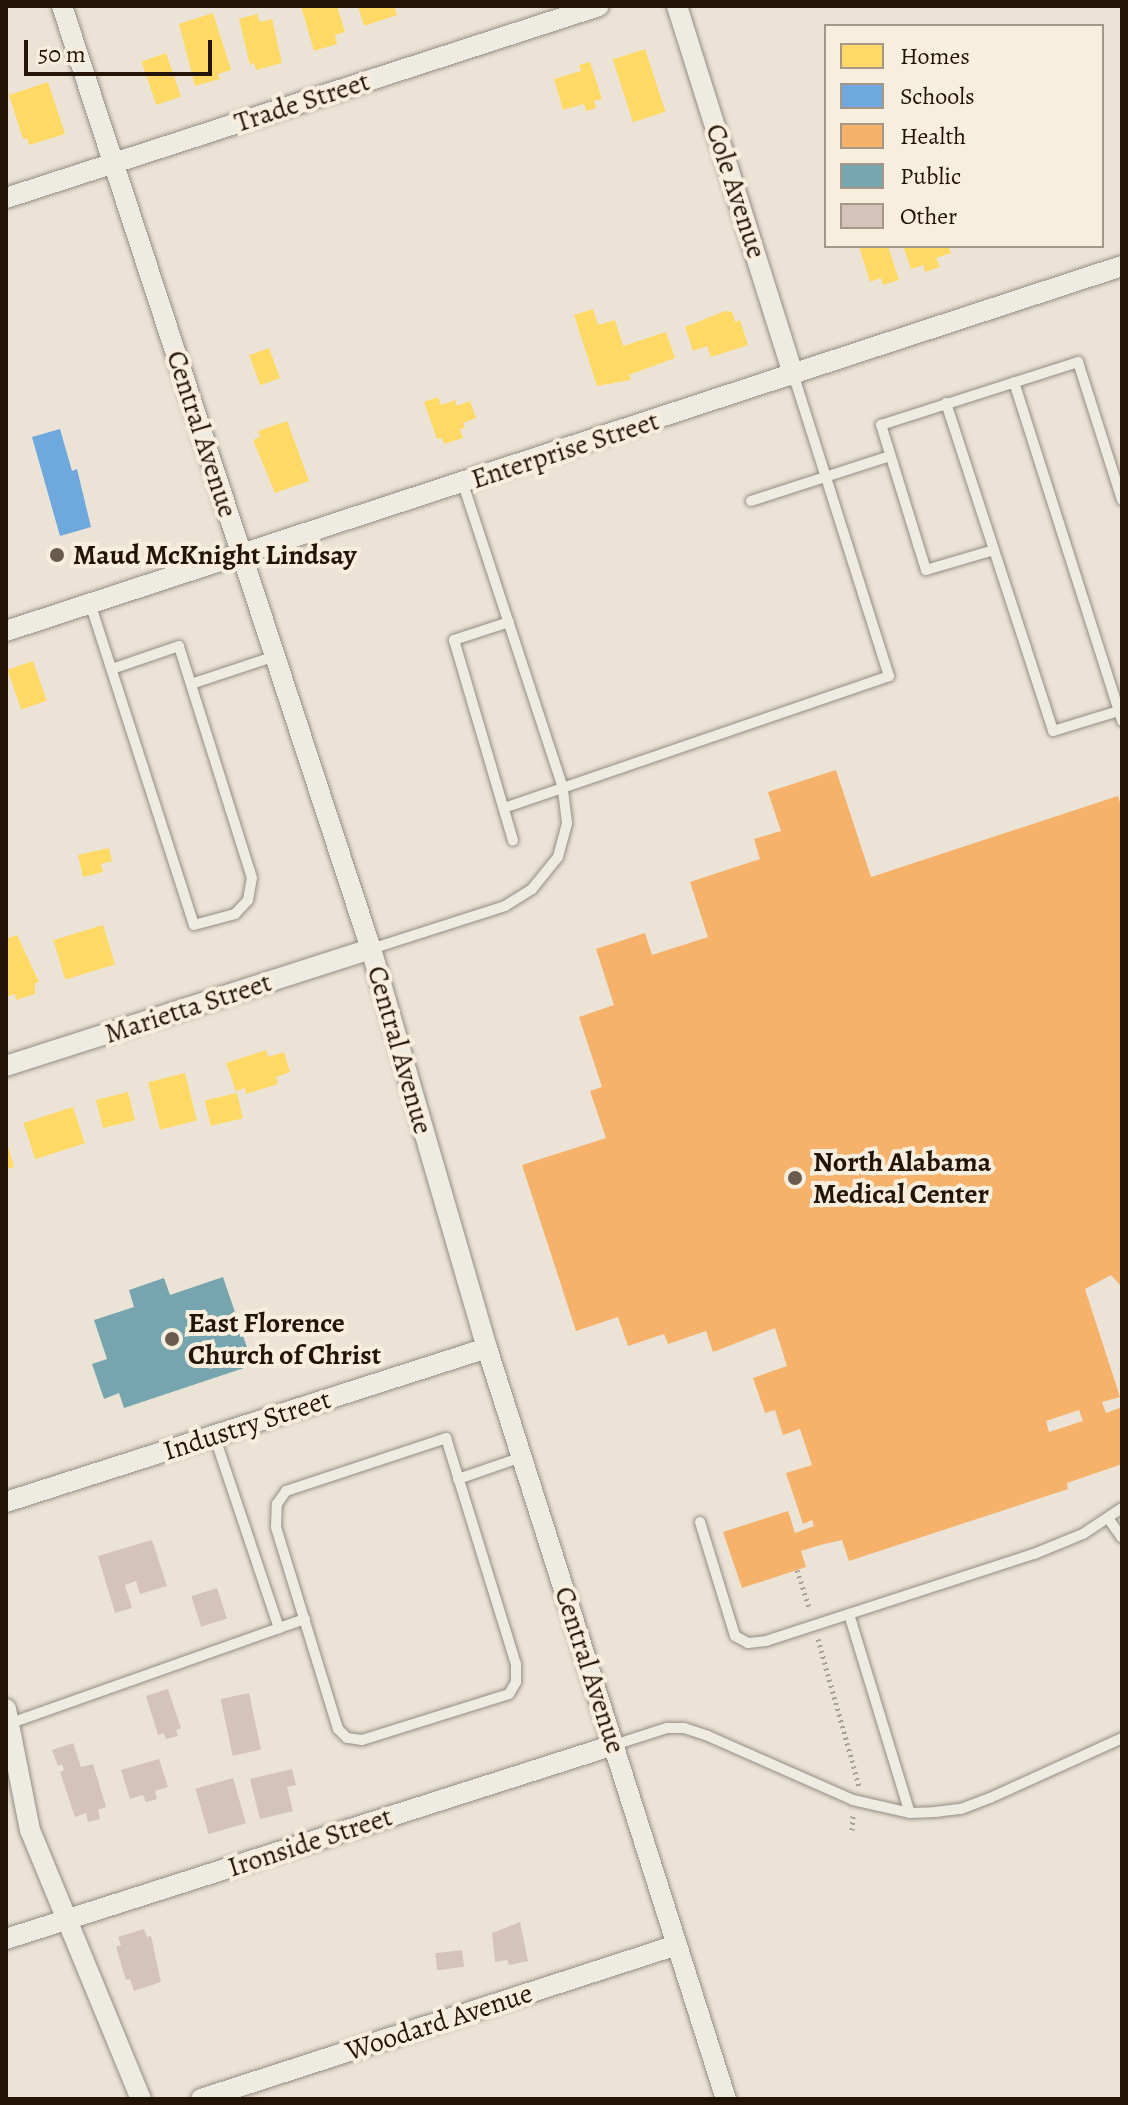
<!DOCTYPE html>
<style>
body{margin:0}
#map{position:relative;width:1128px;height:2105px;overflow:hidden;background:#ebe3d5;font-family:Alegreya,serif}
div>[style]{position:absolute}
.homes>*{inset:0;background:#ffd966;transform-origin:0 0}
.schools>*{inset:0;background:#6fa8dc}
.health>*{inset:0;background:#f6b26b}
.public>*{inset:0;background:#76a5af}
.building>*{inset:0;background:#d4c2bb;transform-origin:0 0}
.path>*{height:5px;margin-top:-2.5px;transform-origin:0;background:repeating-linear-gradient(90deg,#a6a29a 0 2px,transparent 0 6px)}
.roads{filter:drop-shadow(0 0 2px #948d84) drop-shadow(0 0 2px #948d84)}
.lane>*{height:10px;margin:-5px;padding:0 5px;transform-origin:5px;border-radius:5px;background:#eeebe3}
.street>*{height:20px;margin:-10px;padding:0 10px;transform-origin:10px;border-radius:10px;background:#eeebe3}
.dots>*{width:22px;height:22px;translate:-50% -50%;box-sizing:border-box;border:4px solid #f8eedd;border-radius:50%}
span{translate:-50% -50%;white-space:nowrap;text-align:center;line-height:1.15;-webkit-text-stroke:8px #f8eedd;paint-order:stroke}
.street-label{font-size:28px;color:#231405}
.poi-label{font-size:28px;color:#231405;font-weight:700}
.left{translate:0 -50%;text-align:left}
.frame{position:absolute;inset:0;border:8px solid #231405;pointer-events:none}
.legend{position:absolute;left:824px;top:24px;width:280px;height:224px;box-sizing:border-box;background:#f8eedd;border:2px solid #a39787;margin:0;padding:10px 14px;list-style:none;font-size:24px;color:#231405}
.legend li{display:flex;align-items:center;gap:16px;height:40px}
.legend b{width:40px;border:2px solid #a39787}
.scale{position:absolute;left:24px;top:40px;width:188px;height:36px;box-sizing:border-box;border:4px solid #231405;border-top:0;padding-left:10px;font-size:24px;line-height:28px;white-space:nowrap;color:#231405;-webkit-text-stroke:6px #f8eedd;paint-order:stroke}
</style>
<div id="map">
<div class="homes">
<i style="clip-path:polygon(301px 6px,337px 6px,345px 32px,335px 35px,337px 44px,314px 51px)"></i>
<i style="clip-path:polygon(358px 6px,394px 6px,397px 15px,364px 26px)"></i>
<i style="clip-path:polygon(213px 13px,231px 70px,218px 74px,220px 79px,195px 86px,179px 24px)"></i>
<i style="clip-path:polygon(257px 14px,260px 22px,272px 19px,282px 63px,256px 70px,254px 63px,250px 65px,239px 19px)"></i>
<i style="left:645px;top:49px;width:66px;height:34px;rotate:72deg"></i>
<i style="left:166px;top:53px;width:46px;height:26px;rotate:71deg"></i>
<i style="clip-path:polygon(590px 62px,602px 99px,594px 101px,596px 108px,586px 111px,584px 104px,563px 110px,554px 79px,581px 71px,579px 65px)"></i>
<i style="clip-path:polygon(48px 82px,65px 134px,29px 145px,27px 138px,23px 139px,9px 95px)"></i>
<i style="clip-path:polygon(859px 246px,888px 246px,899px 280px,883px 285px,881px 278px,870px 282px)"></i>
<i style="clip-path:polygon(903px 246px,948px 246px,951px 253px,936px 258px,940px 267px,925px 272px,923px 265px,911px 269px)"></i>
<i style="clip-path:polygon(593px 309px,598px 325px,615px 320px,623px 346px,666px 332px,675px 358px,629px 375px,631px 380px,597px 386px,574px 315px)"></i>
<i style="clip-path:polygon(725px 311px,732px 312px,735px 322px,740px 320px,748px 345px,711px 357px,707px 346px,693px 351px,685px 327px)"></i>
<i style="left:269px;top:348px;width:32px;height:21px;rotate:70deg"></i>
<i style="clip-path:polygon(438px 397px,441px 405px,455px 400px,457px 406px,470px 401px,476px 418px,463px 423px,465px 428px,460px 429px,463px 438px,444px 444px,442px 438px,437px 439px,424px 402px)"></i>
<i style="clip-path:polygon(287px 421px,309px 481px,275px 493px,253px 440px,260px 437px,258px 431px)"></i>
<i style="left:33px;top:661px;width:42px;height:27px;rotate:71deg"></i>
<i style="clip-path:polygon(109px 848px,112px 861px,101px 864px,103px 872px,83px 877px,78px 855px)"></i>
<i style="left:103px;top:925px;width:41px;height:52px;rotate:73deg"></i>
<i style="clip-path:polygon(17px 935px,39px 982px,35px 983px,35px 994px,16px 1000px,15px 994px,6px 997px,6px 939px)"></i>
<i style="clip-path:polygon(266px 1050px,268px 1057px,284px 1052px,290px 1072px,276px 1077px,278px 1084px,246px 1094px,245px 1088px,236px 1091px,226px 1063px)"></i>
<i style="left:185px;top:1073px;width:49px;height:38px;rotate:76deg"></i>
<i style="left:128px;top:1092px;width:29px;height:33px;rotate:76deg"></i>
<i style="left:237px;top:1093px;width:26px;height:33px;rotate:77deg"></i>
<i style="left:73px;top:1107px;width:38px;height:52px;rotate:72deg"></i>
<i style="clip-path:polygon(6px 1139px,14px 1167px,6px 1169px)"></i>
</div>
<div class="schools">
<i style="clip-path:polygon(60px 429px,72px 471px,77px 469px,91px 527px,60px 536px,32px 437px)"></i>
</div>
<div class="health">
<i style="clip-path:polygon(evenodd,836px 770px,871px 877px,1118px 796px,1122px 809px,1122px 1287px,1111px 1275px,1085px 1289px,1120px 1397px,1102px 1402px,1106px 1413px,1122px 1407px,1122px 1464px,1067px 1483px,1068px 1489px,849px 1561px,842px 1540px,820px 1545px,801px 1551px,806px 1567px,742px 1588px,723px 1532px,788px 1511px,795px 1533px,814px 1526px,812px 1520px,803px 1524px,786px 1473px,812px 1465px,800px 1429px,783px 1435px,775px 1410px,765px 1413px,753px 1378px,787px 1366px,775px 1328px,713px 1352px,706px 1331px,668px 1344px,664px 1334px,628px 1346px,618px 1317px,576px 1331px,522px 1165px,606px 1138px,590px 1091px,602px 1087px,579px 1017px,614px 1005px,596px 949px,645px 933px,652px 955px,708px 937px,690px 882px,760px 859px,754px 839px,781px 831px,768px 792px,836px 770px,1079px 1410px,1083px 1421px,1049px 1432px,1046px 1421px,1079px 1410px)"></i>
</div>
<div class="public">
<i style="clip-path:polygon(223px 1277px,253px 1365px,124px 1408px,119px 1393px,104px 1399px,92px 1364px,107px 1359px,94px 1320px,134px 1307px,129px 1290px,164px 1278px,170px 1295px)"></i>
</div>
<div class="building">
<i style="clip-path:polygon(152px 1540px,167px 1586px,140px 1594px,136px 1581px,125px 1585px,132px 1608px,115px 1613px,98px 1556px)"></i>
<i style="left:217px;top:1588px;width:32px;height:27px;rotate:72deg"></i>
<i style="clip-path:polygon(168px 1689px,181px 1728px,176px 1730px,178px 1736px,166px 1739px,164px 1733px,158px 1735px,146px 1696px)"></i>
<i style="left:249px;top:1693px;width:58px;height:29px;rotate:78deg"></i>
<i style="clip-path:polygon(73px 1743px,81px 1767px,93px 1764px,106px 1807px,98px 1810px,100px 1819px,88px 1822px,86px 1813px,75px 1817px,60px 1772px,64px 1770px,62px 1764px,58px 1766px,52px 1750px)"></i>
<i style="clip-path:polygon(159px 1759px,168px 1787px,155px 1791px,157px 1799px,146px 1802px,143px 1795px,130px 1799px,121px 1770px)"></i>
<i style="clip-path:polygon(292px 1769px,296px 1785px,287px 1787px,293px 1811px,260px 1819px,250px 1779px)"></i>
<i style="left:233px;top:1778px;width:47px;height:39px;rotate:74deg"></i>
<i style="clip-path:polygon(520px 1922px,528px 1961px,509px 1965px,507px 1960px,495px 1962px,492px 1933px)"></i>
<i style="clip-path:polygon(144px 1929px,147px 1937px,151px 1936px,161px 1982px,134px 1991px,130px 1979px,126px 1980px,116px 1947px,121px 1945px,118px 1937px)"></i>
<i style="left:462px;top:1950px;width:17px;height:27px;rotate:83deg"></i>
</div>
<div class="path">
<i style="left:797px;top:1570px;width:42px;rotate:72deg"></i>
<i style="left:818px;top:1639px;width:153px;rotate:74.4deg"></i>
<i style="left:852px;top:1830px;width:15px;rotate:-86deg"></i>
</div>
<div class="roads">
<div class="lane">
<i style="left:1014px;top:382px;width:356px;rotate:72.3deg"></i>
<i style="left:946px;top:403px;width:345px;rotate:71.9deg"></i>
<i style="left:1053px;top:731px;width:72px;rotate:-16.9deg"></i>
<i style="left:751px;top:501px;width:146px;rotate:-17.9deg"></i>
<i style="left:994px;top:550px;width:71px;rotate:163.6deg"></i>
<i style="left:926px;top:570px;width:152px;rotate:-107.2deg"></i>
<i style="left:881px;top:425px;width:207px;rotate:-17.7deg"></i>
<i style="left:1078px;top:362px;width:145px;rotate:72.3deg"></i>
<i style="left:90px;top:603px;width:338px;rotate:72.1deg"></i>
<i style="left:194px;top:925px;width:42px;rotate:-15deg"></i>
<i style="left:235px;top:914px;width:19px;rotate:-47deg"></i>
<i style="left:248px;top:900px;width:22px;rotate:-80deg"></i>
<i style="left:252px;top:878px;width:243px;rotate:-107.5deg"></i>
<i style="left:179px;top:646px;width:71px;rotate:161.1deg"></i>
<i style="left:509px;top:622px;width:58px;rotate:161.9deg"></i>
<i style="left:454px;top:640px;width:209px;rotate:73.6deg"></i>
<i style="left:191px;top:684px;width:89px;rotate:-18.4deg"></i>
<i style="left:504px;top:808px;width:407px;rotate:-18.9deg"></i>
<i style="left:889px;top:676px;width:315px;rotate:-107.6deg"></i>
<i style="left:371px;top:949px;width:141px;rotate:-17.8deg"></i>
<i style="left:505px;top:906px;width:32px;rotate:-32deg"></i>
<i style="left:532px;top:889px;width:41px;rotate:-50.9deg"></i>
<i style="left:558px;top:857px;width:35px;rotate:-75deg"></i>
<i style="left:567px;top:823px;width:35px;rotate:-97deg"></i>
<i style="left:563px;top:788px;width:321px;rotate:-108.2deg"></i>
<i style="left:214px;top:1435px;width:204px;rotate:71.4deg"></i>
<i style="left:446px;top:1438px;width:237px;rotate:72.8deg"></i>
<i style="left:516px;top:1664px;width:18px;rotate:90deg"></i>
<i style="left:516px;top:1682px;width:14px;rotate:120deg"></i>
<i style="left:509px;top:1694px;width:154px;rotate:162.6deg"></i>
<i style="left:362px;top:1740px;width:15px;rotate:-172deg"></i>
<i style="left:347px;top:1738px;width:13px;rotate:-135deg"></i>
<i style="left:338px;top:1729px;width:211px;rotate:-107.1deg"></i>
<i style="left:276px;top:1527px;width:23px;rotate:-88deg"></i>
<i style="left:277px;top:1504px;width:16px;rotate:-55deg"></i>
<i style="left:286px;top:1491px;width:169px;rotate:-18.3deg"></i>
<i style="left:458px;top:1479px;width:68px;rotate:-19deg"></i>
<i style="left:1108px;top:1518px;width:24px;rotate:55deg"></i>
<i style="left:700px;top:1522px;width:119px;rotate:72.9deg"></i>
<i style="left:735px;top:1636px;width:15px;rotate:28deg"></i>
<i style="left:748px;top:1643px;width:18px;rotate:-6deg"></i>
<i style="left:766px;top:1641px;width:282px;rotate:-18deg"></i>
<i style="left:1034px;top:1554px;width:53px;rotate:-22.2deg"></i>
<i style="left:1083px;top:1534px;width:47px;rotate:-33.7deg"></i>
<i style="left:849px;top:1614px;width:208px;rotate:73deg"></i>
<i style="left:8px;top:1724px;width:315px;rotate:-19.5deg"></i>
<i style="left:614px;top:1745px;width:56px;rotate:-17.8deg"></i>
<i style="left:667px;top:1728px;width:17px"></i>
<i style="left:684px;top:1728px;width:25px;rotate:18deg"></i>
<i style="left:708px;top:1736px;width:158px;rotate:23.8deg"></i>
<i style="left:853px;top:1800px;width:58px;rotate:12.8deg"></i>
<i style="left:910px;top:1813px;width:25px;rotate:-2deg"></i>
<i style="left:935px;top:1812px;width:26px;rotate:-7deg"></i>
<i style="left:961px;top:1809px;width:31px;rotate:-21deg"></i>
<i style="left:990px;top:1798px;width:145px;rotate:-24.4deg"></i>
</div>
<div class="street">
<i style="left:62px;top:6px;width:992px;rotate:71.86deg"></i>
<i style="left:371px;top:949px;width:416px;rotate:73.8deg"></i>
<i style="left:487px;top:1348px;width:788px;rotate:72.35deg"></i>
<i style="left:677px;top:6px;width:388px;rotate:72.5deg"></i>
<i style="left:6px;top:198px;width:623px;rotate:-17.94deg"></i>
<i style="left:6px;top:631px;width:1174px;rotate:-18.11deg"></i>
<i style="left:6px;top:1066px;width:383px;rotate:-17.8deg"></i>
<i style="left:6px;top:1502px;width:505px;rotate:-17.75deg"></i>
<i style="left:6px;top:1709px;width:123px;rotate:78.8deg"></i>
<i style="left:30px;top:1830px;width:291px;rotate:67.6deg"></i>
<i style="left:6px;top:1939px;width:638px;rotate:-17.7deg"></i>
<i style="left:201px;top:2099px;width:500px;rotate:-17.93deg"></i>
</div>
</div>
<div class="dots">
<i style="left:57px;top:555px;background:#695c4e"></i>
<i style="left:795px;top:1178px;background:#695c4e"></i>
<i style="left:172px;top:1339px;background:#695c4e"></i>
</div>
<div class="street-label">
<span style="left:302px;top:102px;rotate:-18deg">Trade Street</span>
<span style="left:736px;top:191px;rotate:72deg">Cole Avenue</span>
<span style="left:202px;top:434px;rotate:72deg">Central Avenue</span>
<span style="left:565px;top:450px;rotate:-18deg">Enterprise Street</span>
<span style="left:188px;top:1008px;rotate:-18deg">Marietta Street</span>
<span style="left:400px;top:1050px;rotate:74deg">Central Avenue</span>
<span style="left:247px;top:1425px;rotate:-18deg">Industry Street</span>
<span style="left:590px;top:1670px;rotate:72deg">Central Avenue</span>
<span style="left:310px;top:1842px;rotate:-18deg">Ironside Street</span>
<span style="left:439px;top:2022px;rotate:-18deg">Woodard Avenue</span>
</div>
<div class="poi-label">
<span class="left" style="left:73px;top:555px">Maud McKnight Lindsay</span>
<span class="left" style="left:813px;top:1178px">North Alabama<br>Medical Center</span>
<span class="left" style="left:188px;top:1339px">East Florence<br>Church of Christ</span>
</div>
<div class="frame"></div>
<ul class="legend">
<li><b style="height:22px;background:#ffd966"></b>Homes</li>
<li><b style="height:22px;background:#6fa8dc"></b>Schools</li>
<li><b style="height:22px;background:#f6b26b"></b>Health</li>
<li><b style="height:22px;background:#76a5af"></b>Public</li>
<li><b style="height:22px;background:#d4c2bb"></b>Other</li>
</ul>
<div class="scale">50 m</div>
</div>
